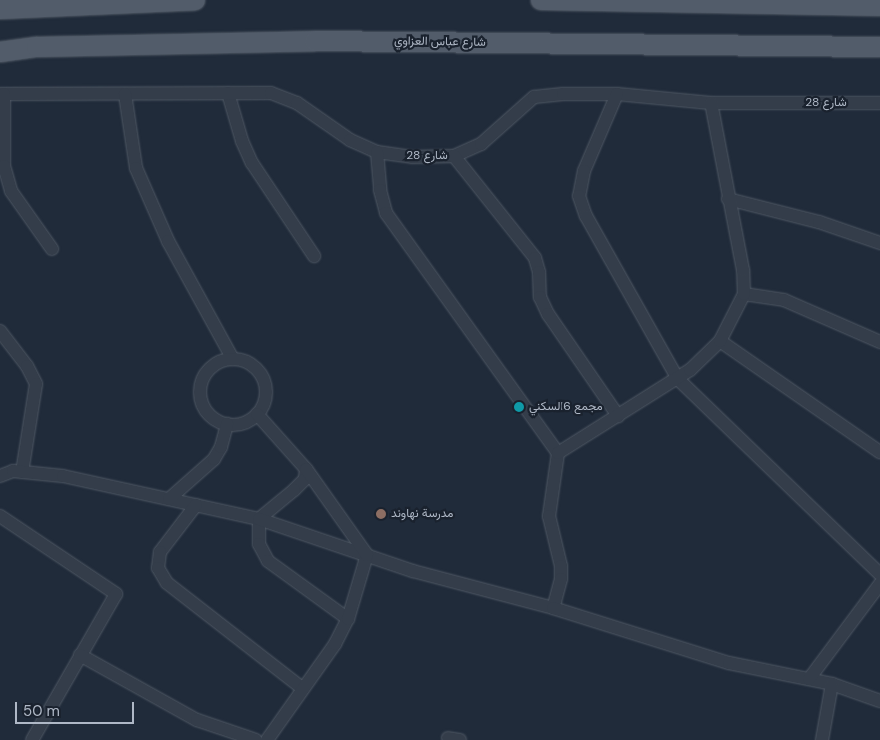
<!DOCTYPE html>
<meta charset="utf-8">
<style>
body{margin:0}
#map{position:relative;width:880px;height:740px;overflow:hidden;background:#202b3a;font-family:"DM Sans",Vazirmatn,sans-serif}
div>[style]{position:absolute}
.roads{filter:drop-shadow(0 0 1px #4f5864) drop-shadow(0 0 1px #4f5864)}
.minor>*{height:12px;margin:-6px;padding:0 6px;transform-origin:6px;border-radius:6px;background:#343d4a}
.minor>.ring{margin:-6px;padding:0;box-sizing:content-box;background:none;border:12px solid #343d4a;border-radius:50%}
.primary>*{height:20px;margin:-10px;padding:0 10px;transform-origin:10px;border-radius:10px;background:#525c6a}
.dots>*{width:14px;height:14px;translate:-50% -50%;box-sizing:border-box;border:2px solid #1a222e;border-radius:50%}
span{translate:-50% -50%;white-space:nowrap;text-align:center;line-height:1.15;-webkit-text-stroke:4.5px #1a222e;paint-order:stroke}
.street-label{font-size:12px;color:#afb8c6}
.poi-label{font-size:12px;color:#afb8c6}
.left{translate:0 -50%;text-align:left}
.scale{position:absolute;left:15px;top:702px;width:119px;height:22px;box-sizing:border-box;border:2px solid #afb8c6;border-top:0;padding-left:6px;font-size:15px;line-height:18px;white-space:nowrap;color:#afb8c6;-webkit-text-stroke:4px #1a222e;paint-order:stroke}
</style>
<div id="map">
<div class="roads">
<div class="minor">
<i style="left:228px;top:93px;width:50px;rotate:73.7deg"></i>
<i style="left:242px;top:141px;width:24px;rotate:66deg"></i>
<i style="left:252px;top:163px;width:112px;rotate:56.3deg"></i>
<i style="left:0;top:94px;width:271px;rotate:-0.2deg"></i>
<i style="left:271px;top:93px;width:28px;rotate:21deg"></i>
<i style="left:297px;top:103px;width:65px;rotate:34.9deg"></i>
<i style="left:350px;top:140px;width:30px;rotate:24deg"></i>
<i style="left:377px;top:152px;width:35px;rotate:8deg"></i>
<i style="left:412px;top:157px;width:42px;rotate:-1.4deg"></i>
<i style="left:454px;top:156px;width:30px;rotate:-24deg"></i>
<i style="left:481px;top:144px;width:71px;rotate:-41.6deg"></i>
<i style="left:534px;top:97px;width:29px;rotate:-6deg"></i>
<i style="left:563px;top:94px;width:54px"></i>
<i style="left:617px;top:94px;width:94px;rotate:5.5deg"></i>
<i style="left:711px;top:103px;width:169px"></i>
<i style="left:4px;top:94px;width:72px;rotate:90deg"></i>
<i style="left:4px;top:166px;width:26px;rotate:74deg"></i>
<i style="left:11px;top:191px;width:71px;rotate:54.7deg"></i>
<i style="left:125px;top:94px;width:75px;rotate:81.5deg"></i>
<i style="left:136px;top:168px;width:80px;rotate:66.3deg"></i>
<i style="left:168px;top:241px;width:135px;rotate:61.2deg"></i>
<i style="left:617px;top:94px;width:84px;rotate:113.2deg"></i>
<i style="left:584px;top:171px;width:25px;rotate:101deg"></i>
<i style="left:579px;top:196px;width:21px;rotate:71deg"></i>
<i style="left:586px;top:216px;width:187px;rotate:60.6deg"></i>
<i style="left:678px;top:379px;width:281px;rotate:44deg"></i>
<i style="left:377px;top:152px;width:38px;rotate:85deg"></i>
<i style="left:380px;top:190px;width:24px;rotate:75deg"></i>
<i style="left:386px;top:213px;width:295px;rotate:54.4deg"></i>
<i style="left:558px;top:453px;width:64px;rotate:98.1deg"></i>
<i style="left:549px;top:516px;width:51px;rotate:76.5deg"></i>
<i style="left:561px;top:566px;width:13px;rotate:90deg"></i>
<i style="left:561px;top:579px;width:30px;rotate:105deg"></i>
<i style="left:454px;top:156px;width:130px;rotate:51.5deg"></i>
<i style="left:535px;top:258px;width:15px;rotate:74deg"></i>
<i style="left:539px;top:272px;width:25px;rotate:88deg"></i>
<i style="left:540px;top:297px;width:19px;rotate:65deg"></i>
<i style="left:548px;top:314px;width:124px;rotate:55.5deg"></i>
<i style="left:728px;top:199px;width:94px;rotate:14.2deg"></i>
<i style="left:819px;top:222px;width:65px;rotate:19deg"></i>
<i style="left:744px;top:294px;width:40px;rotate:8.5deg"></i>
<i style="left:784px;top:300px;width:105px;rotate:23.6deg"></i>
<i style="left:0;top:331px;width:44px;rotate:52.4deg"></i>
<i style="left:27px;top:366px;width:20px;rotate:63deg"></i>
<i style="left:36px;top:384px;width:89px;rotate:99deg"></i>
<i style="left:720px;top:341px;width:195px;rotate:34.8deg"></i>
<i class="ring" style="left:200px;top:359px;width:54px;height:54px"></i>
<i style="left:257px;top:414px;width:74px;rotate:48.3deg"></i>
<i style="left:306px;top:469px;width:10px;rotate:96deg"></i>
<i style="left:305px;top:479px;width:16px;rotate:135deg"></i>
<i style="left:294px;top:490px;width:45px;rotate:140.4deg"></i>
<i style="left:259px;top:519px;width:25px;rotate:90deg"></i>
<i style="left:259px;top:544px;width:19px;rotate:62deg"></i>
<i style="left:268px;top:561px;width:99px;rotate:35.9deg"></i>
<i style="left:558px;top:453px;width:156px;rotate:-32.2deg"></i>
<i style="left:690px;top:370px;width:42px;rotate:-44deg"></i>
<i style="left:720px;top:341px;width:53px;rotate:-62.9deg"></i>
<i style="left:744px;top:294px;width:24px;rotate:-92deg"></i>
<i style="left:743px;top:270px;width:170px;rotate:-100.8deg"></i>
<i style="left:0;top:476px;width:14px;rotate:-21deg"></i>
<i style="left:13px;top:471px;width:50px;rotate:5.7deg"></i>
<i style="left:63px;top:476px;width:201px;rotate:12.4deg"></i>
<i style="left:259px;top:519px;width:163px;rotate:18.7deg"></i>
<i style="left:413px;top:571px;width:145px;rotate:14.8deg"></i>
<i style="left:553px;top:608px;width:184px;rotate:17.4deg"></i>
<i style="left:729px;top:663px;width:105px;rotate:11.5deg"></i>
<i style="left:832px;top:684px;width:51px;rotate:19.5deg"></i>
<i style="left:169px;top:499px;width:60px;rotate:-41.6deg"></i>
<i style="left:214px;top:459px;width:14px;rotate:-60deg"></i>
<i style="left:221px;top:447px;width:24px;rotate:-75deg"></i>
<i style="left:196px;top:505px;width:59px;rotate:127.5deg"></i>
<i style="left:160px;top:552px;width:16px;rotate:97deg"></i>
<i style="left:158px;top:568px;width:17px;rotate:59deg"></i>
<i style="left:167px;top:583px;width:172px;rotate:37.9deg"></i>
<i style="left:0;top:516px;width:140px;rotate:33.9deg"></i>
<i style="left:116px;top:594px;width:168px;rotate:119.9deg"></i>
<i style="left:80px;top:655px;width:134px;rotate:29.1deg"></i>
<i style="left:197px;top:720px;width:62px;rotate:18.7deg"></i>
<i style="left:809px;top:679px;width:119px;rotate:-53.2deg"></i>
<i style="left:448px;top:738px;width:12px;rotate:9deg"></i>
<i style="left:267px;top:740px;width:118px;rotate:-54.7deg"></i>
<i style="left:335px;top:644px;width:28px;rotate:-63deg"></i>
<i style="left:348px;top:619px;width:67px;rotate:-73.5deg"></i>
<i style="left:367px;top:555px;width:105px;rotate:-125.3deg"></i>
<i style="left:822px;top:740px;width:57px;rotate:-79.9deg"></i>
</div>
<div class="primary">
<i style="left:541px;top:0;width:339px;rotate:1deg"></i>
<i style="left:0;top:9px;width:195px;rotate:-2.6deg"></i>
<i style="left:0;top:52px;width:37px;rotate:-8deg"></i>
<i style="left:37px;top:47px;width:278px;rotate:-1.2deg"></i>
<i style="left:315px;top:41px;width:565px;rotate:0.61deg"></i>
</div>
</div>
<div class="dots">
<i style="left:519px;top:407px;background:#0f9aa8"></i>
<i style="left:381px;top:514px;background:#8d6e63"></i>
</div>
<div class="street-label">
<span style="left:440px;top:42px;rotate:1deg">شارع عباس العزاوي</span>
<span style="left:826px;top:103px">شارع 28</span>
<span style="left:427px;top:156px">شارع 28</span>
</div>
<div class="poi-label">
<span class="left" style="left:529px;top:407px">مجمع 6السكني</span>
<span class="left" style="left:391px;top:514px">مدرسة نهاوند</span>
</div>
<div class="scale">50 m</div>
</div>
